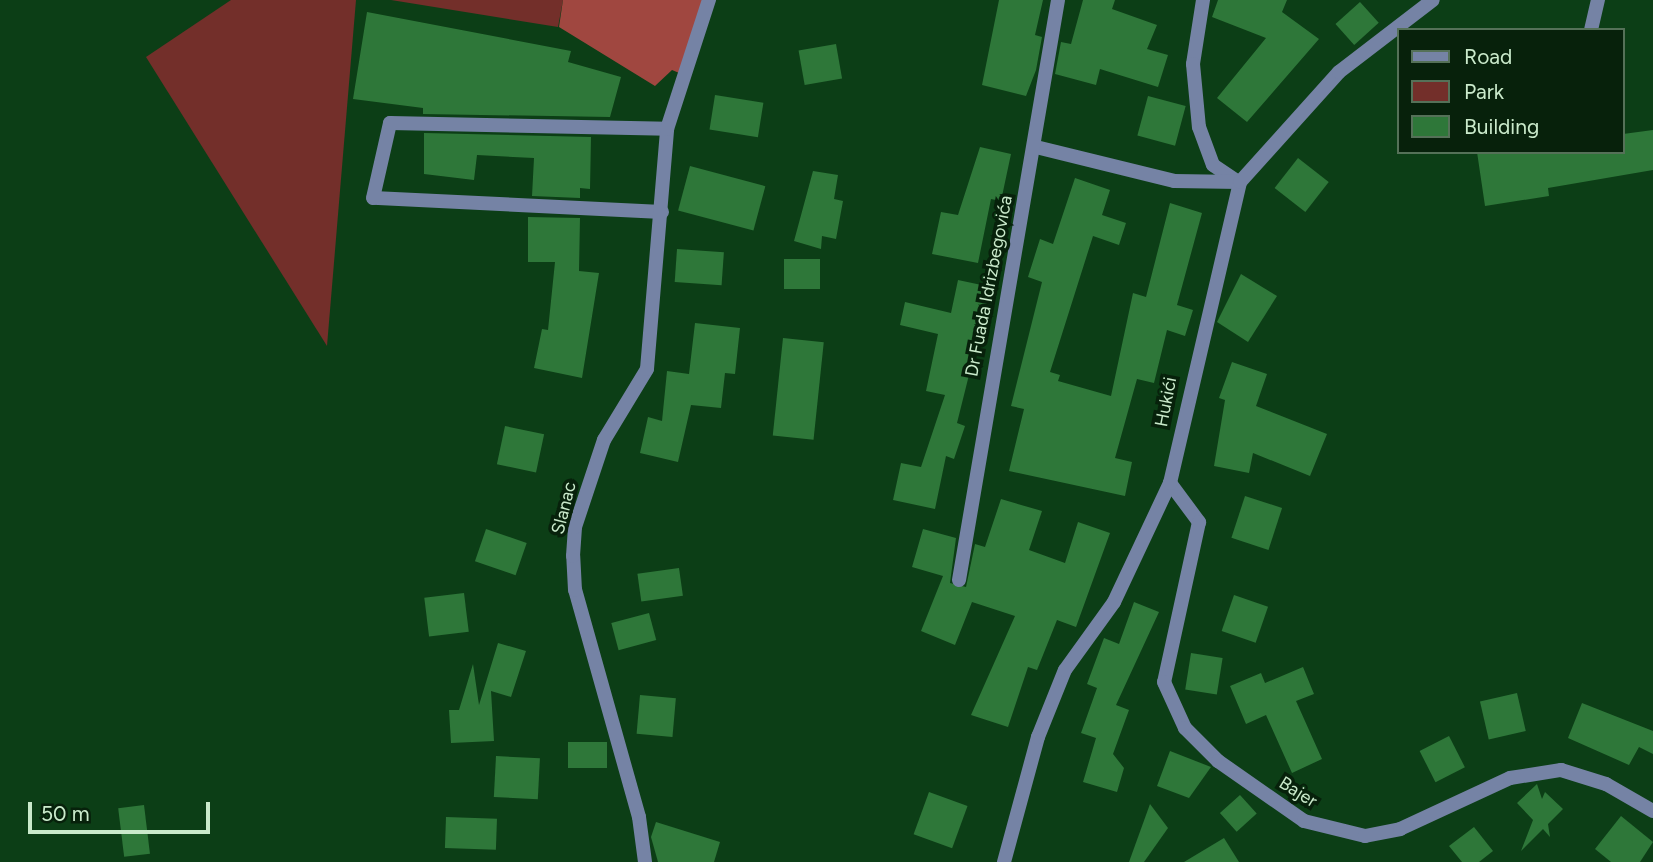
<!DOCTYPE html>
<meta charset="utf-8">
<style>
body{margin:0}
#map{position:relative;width:1653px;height:862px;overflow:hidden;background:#0c3e16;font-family:Figtree,sans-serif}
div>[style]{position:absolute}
.green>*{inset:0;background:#732f2a}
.forest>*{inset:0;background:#a04740}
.building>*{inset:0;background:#2e7739;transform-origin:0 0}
.street>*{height:14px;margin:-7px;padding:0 7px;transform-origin:7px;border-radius:7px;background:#7583a5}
span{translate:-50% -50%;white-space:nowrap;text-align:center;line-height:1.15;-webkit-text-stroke:7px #07210b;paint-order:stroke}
.street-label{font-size:18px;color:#caeacb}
.legend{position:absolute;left:1397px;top:28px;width:228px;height:126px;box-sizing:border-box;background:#07210b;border:2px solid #557158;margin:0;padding:9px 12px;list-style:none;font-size:21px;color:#caeacb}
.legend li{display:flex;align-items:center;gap:14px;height:35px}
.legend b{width:35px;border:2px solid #557158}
.scale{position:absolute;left:28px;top:802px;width:182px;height:32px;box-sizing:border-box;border:4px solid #caeacb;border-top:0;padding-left:9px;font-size:21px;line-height:24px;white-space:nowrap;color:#caeacb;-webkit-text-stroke:5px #07210b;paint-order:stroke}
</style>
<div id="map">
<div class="green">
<i style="clip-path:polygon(231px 0,356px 0,327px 346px,146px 57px)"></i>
<i style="clip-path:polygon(391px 0,563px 0,558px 27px)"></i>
</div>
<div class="forest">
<i style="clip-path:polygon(563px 0,709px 0,684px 75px,672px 70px,655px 86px,559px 27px)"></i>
</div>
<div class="building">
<i style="clip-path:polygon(999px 0,1043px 0,1035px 35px,1042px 37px,1036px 70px,1026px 96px,982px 85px)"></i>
<i style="clip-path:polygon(1083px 0,1115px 0,1112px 9px,1157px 25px,1147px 49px,1168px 55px,1158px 87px,1100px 69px,1096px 85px,1055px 74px,1061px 42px,1071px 44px)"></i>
<i style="clip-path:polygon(1218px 0,1287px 0,1282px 12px,1319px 39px,1247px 122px,1217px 98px,1266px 38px,1212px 17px)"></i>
<i style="left:1360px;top:2px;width:28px;height:33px;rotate:48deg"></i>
<i style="clip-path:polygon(367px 12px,571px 51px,568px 62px,621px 77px,610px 117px,423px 114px,423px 108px,353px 99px)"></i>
<i style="left:836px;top:44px;width:35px;height:38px;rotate:80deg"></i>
<i style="left:715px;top:95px;width:49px;height:35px;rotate:9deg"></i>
<i style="left:1148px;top:96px;width:39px;height:41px;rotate:15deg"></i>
<i style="clip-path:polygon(1653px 130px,1653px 170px,1548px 188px,1549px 196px,1485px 206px,1477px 152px,1623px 152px,1623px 134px)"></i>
<i style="clip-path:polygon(424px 133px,591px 137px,590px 189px,580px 188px,580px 198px,532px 196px,534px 158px,477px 155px,474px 180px,424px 174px)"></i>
<i style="clip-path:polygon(980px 147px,1011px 154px,1001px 201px,991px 199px,978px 263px,932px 254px,941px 212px,958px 215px)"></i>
<i style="left:1298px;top:158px;width:39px;height:38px;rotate:38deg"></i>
<i style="left:690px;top:166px;width:78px;height:46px;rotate:15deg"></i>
<i style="clip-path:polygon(813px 171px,838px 175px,834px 199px,843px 201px,836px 239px,822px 236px,821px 249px,794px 241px)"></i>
<i style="clip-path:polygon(1075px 178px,1110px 190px,1102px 215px,1126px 223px,1119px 245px,1093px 236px,1050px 372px,1060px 375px,1058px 381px,1111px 396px,1133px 293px,1146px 297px,1170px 203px,1202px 213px,1177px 305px,1193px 310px,1185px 336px,1167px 330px,1154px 383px,1137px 379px,1115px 458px,1132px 462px,1125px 496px,1009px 471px,1024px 409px,1011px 406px,1042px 282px,1028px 277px,1040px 239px,1053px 244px)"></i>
<i style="clip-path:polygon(528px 217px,580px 218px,579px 271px,599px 273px,582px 378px,534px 368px,542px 329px,548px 330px,555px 262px,528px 262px)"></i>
<i style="left:677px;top:249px;width:47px;height:33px;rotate:4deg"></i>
<i style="left:784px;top:259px;width:36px;height:30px"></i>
<i style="clip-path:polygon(1241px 274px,1277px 296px,1248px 342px,1217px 322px)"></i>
<i style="clip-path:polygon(958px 280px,991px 287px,957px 423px,965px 426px,954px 459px,946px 456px,935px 509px,893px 500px,901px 463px,921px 467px,945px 395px,926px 391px,938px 334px,900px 325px,905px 302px,951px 313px)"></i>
<i style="clip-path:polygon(695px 323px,740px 328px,735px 374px,725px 373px,721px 408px,691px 405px,678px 462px,640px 453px,648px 417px,662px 421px,667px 371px,689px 374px)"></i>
<i style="left:783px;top:338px;width:41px;height:98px;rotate:6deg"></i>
<i style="clip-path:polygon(1232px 362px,1267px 374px,1256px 406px,1327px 434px,1310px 476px,1253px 453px,1249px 473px,1214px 466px,1225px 400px,1219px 398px)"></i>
<i style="left:505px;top:426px;width:40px;height:39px;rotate:12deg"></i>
<i style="left:1245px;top:496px;width:39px;height:44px;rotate:18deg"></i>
<i style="clip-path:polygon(1001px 499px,1042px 511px,1029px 550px,1065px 563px,1078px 522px,1110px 533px,1076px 627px,1057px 620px,1037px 670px,1028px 667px,1008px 727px,971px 715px,1015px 616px,972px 602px,955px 645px,921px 631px,943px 576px,912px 567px,923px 529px,956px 538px,950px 583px,966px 587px,975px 544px,985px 547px)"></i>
<i style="left:486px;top:529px;width:43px;height:34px;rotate:19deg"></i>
<i style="left:679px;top:568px;width:28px;height:42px;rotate:82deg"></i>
<i style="left:464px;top:593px;width:39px;height:40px;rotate:83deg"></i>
<i style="left:1234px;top:595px;width:36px;height:38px;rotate:19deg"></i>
<i style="clip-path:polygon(1134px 602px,1159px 612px,1116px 705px,1129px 710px,1113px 754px,1124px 768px,1117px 792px,1083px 782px,1096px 738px,1081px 733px,1097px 688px,1087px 684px,1104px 638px,1119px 644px)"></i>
<i style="left:649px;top:613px;width:28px;height:39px;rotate:75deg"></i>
<i style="clip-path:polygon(498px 643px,526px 651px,511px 697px,491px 691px,494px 741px,451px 743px,449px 710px,459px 710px,473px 664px,479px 705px)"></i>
<i style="left:1191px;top:653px;width:32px;height:37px;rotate:9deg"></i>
<i style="clip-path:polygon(1303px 667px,1314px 694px,1296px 701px,1322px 759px,1292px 773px,1266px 715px,1246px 724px,1230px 686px,1261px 673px,1265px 683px)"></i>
<i style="left:1517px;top:693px;width:39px;height:38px;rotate:77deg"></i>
<i style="left:640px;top:695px;width:36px;height:39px;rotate:5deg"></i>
<i style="clip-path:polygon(1582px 703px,1653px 731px,1653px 754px,1639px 747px,1629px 765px,1568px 738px)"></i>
<i style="left:1449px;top:736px;width:35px;height:33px;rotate:63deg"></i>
<i style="left:568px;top:742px;width:39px;height:26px"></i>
<i style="clip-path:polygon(1170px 751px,1211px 767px,1189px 798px,1157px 786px)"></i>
<i style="left:496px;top:756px;width:44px;height:41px;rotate:3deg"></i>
<i style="clip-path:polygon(1537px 784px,1542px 799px,1545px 792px,1563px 809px,1548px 824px,1550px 837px,1543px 829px,1521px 851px,1533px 820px,1517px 803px)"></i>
<i style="left:929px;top:792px;width:41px;height:45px;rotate:20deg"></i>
<i style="left:1240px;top:795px;width:25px;height:27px;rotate:48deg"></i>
<i style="clip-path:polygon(1150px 804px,1168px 828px,1144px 862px,1129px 862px)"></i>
<i style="left:144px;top:805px;width:49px;height:26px;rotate:83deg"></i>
<i style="clip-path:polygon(1621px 816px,1653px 842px,1640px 862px,1611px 862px,1595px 849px)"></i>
<i style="left:446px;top:817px;width:51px;height:31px;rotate:2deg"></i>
<i style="clip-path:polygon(656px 822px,720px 842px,714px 862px,658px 862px,651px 837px)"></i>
<i style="clip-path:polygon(1474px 827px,1493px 851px,1479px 862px,1462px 862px,1449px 846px)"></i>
<i style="clip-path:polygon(1224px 838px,1239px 862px,1184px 862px)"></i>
</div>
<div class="street">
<i style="left:1203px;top:0;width:65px;rotate:98.9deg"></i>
<i style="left:1193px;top:64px;width:63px;rotate:84.6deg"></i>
<i style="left:1199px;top:127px;width:40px;rotate:69.8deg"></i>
<i style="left:1213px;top:165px;width:30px;rotate:34deg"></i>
<i style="left:1591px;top:30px;width:31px;rotate:-77deg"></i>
<i style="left:1036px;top:147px;width:142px;rotate:13.8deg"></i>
<i style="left:1174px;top:181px;width:66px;rotate:0.9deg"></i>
<i style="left:662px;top:212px;width:289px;rotate:-177.2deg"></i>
<i style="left:373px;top:198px;width:77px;rotate:-77.2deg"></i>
<i style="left:390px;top:123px;width:277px;rotate:1.2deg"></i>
<i style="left:1170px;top:483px;width:49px;rotate:53.4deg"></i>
<i style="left:1199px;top:522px;width:164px;rotate:102.3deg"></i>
<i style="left:1164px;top:682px;width:51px;rotate:65.5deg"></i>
<i style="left:1185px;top:728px;width:47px;rotate:45deg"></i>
<i style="left:1218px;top:761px;width:105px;rotate:34.9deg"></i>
<i style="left:1304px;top:821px;width:63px;rotate:13.8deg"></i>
<i style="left:1365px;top:836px;width:36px;rotate:-11deg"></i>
<i style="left:1400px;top:829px;width:121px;rotate:-24.9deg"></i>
<i style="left:1510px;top:778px;width:52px;rotate:-8.9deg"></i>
<i style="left:1561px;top:770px;width:47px;rotate:17.3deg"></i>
<i style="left:1606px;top:784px;width:54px;rotate:29.9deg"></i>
<i style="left:959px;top:580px;width:588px;rotate:-80.31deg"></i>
<i style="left:645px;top:862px;width:45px;rotate:-97.6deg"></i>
<i style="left:639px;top:817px;width:236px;rotate:-105.7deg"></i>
<i style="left:575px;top:590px;width:34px;rotate:-93deg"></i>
<i style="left:573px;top:556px;width:29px;rotate:-86deg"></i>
<i style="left:575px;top:527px;width:92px;rotate:-71.6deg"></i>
<i style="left:604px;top:440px;width:83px;rotate:-58.8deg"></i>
<i style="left:647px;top:369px;width:241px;rotate:-85.2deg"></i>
<i style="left:667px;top:129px;width:136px;rotate:-72deg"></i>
<i style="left:1004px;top:862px;width:130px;rotate:-74.8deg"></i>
<i style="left:1038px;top:737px;width:72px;rotate:-68.1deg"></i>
<i style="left:1065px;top:670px;width:84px;rotate:-54.2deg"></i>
<i style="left:1114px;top:602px;width:132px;rotate:-64.8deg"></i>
<i style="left:1170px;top:483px;width:309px;rotate:-76.9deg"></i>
<i style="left:1240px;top:182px;width:148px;rotate:-48deg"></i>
<i style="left:1339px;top:72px;width:118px;rotate:-37.5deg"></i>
</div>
<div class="street-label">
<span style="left:989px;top:286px;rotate:-79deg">Dr Fuada Idrizbegovića</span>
<span style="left:1166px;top:402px;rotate:-79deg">Hukići</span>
<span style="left:564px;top:508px;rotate:-76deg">Slanac</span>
<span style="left:1298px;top:792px;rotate:32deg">Bajer</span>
</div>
<ul class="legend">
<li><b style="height:9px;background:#7583a5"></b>Road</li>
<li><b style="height:19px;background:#732f2a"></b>Park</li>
<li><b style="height:19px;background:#2e7739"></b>Building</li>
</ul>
<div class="scale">50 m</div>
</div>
